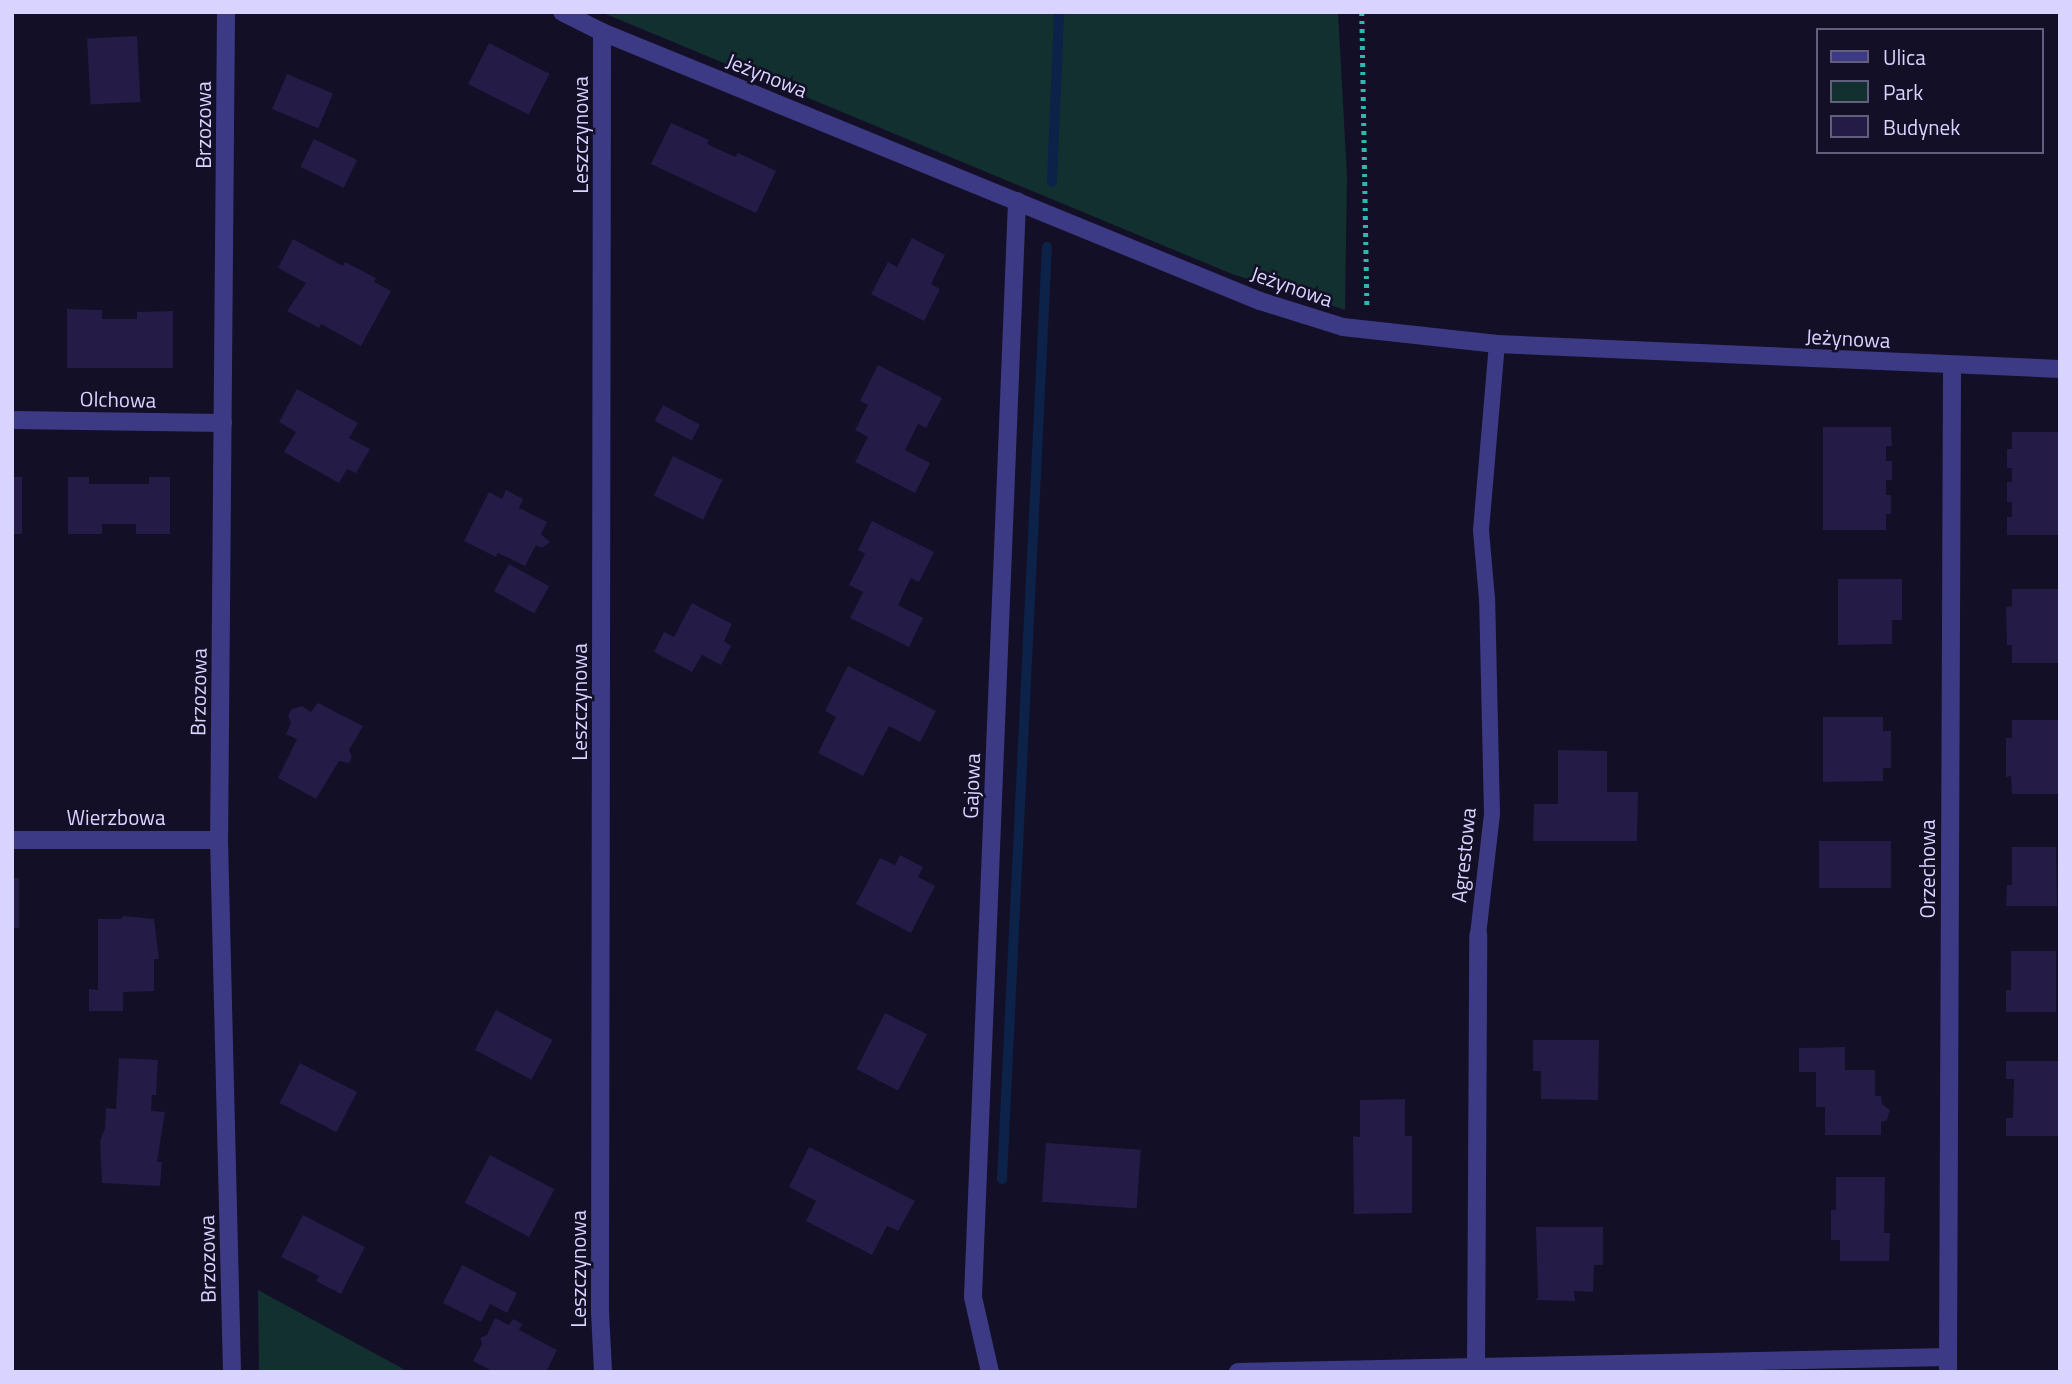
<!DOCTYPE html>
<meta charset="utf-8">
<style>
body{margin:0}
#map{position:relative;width:2072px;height:1384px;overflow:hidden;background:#130f26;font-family:"Titillium Web",sans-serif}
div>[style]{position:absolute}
.green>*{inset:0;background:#12302f}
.stream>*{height:10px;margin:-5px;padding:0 5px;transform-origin:5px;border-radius:5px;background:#0c2248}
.building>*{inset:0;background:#241b47;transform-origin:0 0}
.path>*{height:4.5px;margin-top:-2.25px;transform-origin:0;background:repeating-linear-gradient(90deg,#2fb8b0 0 3.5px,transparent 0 8.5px)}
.service>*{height:16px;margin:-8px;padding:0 8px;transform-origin:8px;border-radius:8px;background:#3d3a85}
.minor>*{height:18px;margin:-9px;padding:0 9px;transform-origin:9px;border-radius:9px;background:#3d3a85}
span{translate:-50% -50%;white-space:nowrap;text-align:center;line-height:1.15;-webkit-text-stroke:5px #130f26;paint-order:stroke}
.street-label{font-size:21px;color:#d9d4ff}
.frame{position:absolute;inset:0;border:14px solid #d9d4ff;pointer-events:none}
.legend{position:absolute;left:1816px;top:28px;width:228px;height:126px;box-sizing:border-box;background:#130f26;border:2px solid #625e7d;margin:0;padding:9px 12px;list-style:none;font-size:21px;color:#d9d4ff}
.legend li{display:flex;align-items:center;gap:14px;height:35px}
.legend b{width:35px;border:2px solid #625e7d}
</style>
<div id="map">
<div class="green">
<i style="clip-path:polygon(601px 12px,1338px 12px,1347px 176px,1345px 310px,1232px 274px)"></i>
<i style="clip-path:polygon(258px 1290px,409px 1372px,259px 1372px)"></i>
</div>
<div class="stream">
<i style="left:1052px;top:182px;width:170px;rotate:-87.6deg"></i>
<i style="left:1002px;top:1179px;width:933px;rotate:-87.24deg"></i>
</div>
<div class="building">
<i style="left:137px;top:36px;width:66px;height:50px;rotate:87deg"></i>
<i style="left:489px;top:43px;width:68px;height:46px;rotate:27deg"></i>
<i style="left:287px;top:74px;width:50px;height:38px;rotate:23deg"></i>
<i style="clip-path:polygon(671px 123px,709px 140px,707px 144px,722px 151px,736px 157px,738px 153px,776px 171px,756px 213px,651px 164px)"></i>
<i style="left:314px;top:139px;width:48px;height:31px;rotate:26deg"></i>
<i style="clip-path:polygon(912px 238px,945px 255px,931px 284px,940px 289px,924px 321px,871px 294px,888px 262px,897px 267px)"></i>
<i style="clip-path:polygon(293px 239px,343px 266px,345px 262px,376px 278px,374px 282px,391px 291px,361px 346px,321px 324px,319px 328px,287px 311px,306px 283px,278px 268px)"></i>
<i style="clip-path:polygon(67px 309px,102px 310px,102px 319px,137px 319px,137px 312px,173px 311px,173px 368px,67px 368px)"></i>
<i style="clip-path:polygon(878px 365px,942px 398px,926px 428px,918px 424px,905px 450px,930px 463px,915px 493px,855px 462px,868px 437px,855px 430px,868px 405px,860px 401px)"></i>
<i style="clip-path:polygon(297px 389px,358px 423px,349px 438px,370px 449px,356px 473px,347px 469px,339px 483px,284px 452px,296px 432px,279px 422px)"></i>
<i style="left:663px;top:405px;width:42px;height:18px;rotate:28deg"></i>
<i style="clip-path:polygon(1823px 427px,1891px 427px,1892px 446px,1886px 446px,1886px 461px,1892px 461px,1892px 480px,1886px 480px,1886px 495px,1891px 495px,1891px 514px,1886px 514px,1886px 530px,1823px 530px)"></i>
<i style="clip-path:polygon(2012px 432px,2060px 432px,2060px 535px,2007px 535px,2007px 517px,2012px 517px,2012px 502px,2007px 502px,2007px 482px,2012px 482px,2012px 468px,2007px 468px,2007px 449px,2012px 449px)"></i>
<i style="left:673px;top:456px;width:55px;height:44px;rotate:26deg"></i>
<i style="left:12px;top:477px;width:10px;height:57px"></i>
<i style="clip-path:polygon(68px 477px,89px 477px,89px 484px,149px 484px,149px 477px,170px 477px,170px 534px,136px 534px,136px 524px,102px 524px,102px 534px,68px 534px)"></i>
<i style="clip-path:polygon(506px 490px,523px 499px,519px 508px,547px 522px,541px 534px,550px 542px,542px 548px,536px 545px,525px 566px,498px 553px,496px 557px,464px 541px,489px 492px,502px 499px)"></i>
<i style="clip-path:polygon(872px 521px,934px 552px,919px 582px,911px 578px,898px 605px,923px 618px,909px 647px,850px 618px,863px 592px,849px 585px,865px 554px,858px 550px)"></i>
<i style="left:509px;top:564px;width:46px;height:31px;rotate:29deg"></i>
<i style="clip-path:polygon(1838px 579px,1902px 579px,1902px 620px,1892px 620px,1892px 644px,1838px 645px)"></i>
<i style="clip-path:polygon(2012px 589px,2060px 589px,2060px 663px,2012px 663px,2012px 645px,2007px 645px,2006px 607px,2012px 606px)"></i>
<i style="clip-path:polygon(692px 603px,732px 624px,724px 641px,731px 646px,721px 665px,702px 655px,692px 672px,654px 652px,664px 632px,674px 637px)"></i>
<i style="clip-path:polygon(848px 666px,936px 711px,920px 742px,889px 726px,863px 776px,818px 753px,836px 717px,825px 711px)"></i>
<i style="clip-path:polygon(318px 703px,363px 726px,349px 750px,352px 757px,349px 763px,339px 761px,316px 799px,278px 778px,297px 739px,286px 734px,291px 723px,288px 715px,292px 709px,302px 706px,311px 712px)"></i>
<i style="clip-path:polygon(1823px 717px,1883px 717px,1883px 731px,1891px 731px,1891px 768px,1883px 768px,1883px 781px,1823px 782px)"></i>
<i style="clip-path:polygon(2012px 720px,2060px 720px,2060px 794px,2012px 794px,2011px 776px,2006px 777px,2006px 738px,2012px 738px)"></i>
<i style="clip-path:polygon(1558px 750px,1607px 751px,1607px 792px,1638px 792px,1637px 841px,1533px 841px,1534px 804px,1558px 804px)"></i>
<i style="left:1891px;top:841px;width:47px;height:72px;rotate:90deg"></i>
<i style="clip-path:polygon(2012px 847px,2056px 847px,2057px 906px,2006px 906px,2007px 885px,2012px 885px)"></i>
<i style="clip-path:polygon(900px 855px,923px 867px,918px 877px,935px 886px,911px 933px,856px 904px,880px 858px,895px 865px)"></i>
<i style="left:12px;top:878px;width:7px;height:50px"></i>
<i style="clip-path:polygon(124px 916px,154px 919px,159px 959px,154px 959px,154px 991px,123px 992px,123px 1011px,89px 1011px,89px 989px,98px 990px,98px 919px,120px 919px)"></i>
<i style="clip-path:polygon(2011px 951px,2056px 951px,2056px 1012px,2006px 1012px,2006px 990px,2011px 990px)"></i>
<i style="left:496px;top:1010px;width:64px;height:45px;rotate:28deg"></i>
<i style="left:885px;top:1013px;width:47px;height:63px;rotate:27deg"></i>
<i style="clip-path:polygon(1533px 1040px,1599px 1040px,1598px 1100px,1541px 1099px,1541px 1071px,1533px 1071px)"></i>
<i style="clip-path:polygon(1845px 1047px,1845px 1070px,1875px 1070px,1875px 1096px,1881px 1096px,1882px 1104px,1890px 1110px,1887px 1120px,1881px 1122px,1881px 1135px,1825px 1135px,1825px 1107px,1816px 1107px,1816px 1072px,1799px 1072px,1799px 1048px)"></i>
<i style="clip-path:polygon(119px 1058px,158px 1060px,156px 1095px,152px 1095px,151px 1111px,165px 1112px,157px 1162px,162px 1162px,160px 1186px,102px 1183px,100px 1141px,105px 1128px,106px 1108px,116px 1109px)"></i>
<i style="clip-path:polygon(2006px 1061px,2060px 1061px,2060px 1136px,2006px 1136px,2006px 1118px,2013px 1118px,2014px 1079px,2006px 1079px)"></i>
<i style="left:300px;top:1063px;width:64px;height:45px;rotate:27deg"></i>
<i style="clip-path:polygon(1405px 1099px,1405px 1136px,1412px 1136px,1412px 1213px,1354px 1214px,1353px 1136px,1360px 1137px,1360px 1100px)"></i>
<i style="left:1046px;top:1143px;width:95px;height:59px;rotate:4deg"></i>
<i style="clip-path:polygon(809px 1147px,915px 1201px,898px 1231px,887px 1226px,872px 1255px,806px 1221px,816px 1201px,789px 1187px)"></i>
<i style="left:490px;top:1155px;width:73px;height:54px;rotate:28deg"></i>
<i style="clip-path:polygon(1836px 1177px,1885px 1177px,1884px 1233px,1890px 1233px,1889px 1261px,1840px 1261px,1840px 1240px,1831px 1240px,1831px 1210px,1836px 1210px)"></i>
<i style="clip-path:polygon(303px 1215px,365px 1247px,341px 1294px,316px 1281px,319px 1276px,281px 1257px)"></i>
<i style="clip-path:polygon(1536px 1227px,1603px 1227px,1603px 1265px,1594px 1265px,1593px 1292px,1574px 1291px,1575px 1301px,1536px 1300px,1538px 1298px)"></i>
<i style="clip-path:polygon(462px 1265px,517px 1293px,507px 1313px,490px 1304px,481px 1322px,443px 1303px)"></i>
<i style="clip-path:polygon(495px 1318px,509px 1325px,513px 1319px,522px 1324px,519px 1330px,557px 1350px,546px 1372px,494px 1372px,473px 1361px,482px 1344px,480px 1338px,487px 1335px)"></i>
</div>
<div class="path">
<i style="left:1362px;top:12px;width:293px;rotate:89deg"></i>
</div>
<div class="service">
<i style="left:1478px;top:935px;width:122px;rotate:-83.4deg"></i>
<i style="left:1492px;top:814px;width:215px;rotate:-91.3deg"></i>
<i style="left:1487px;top:599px;width:69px;rotate:-95deg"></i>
<i style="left:1481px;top:530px;width:187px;rotate:-85.1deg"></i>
</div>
<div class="minor">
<i style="left:226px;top:12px;width:828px;rotate:90.48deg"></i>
<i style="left:219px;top:840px;width:532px;rotate:88.6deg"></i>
<i style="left:562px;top:12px;width:45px;rotate:26.6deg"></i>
<i style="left:602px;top:32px;width:711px;rotate:22.24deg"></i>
<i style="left:1260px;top:301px;width:87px;rotate:17.4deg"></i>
<i style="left:1343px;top:327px;width:155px;rotate:6.3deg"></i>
<i style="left:1497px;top:344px;width:564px;rotate:2.54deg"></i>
<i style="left:602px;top:32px;width:1280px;rotate:90.09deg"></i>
<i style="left:600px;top:1312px;width:60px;rotate:87.1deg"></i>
<i style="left:12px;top:420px;width:211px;rotate:0.8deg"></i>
<i style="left:12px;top:840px;width:207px"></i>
<i style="left:990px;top:1372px;width:77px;rotate:-102.8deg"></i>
<i style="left:973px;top:1297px;width:1097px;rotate:-87.7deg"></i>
<i style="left:1238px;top:1372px;width:710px;rotate:-1.21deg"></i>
<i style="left:1476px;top:1372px;width:437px;rotate:-89.7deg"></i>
<i style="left:1948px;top:1372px;width:1007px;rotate:-89.77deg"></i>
</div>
<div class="street-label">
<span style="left:767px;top:75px;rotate:22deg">Jeżynowa</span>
<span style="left:203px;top:125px;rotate:-90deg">Brzozowa</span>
<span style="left:580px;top:135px;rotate:-90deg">Leszczynowa</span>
<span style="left:1292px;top:286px;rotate:19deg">Jeżynowa</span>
<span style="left:1848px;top:338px;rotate:3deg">Jeżynowa</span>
<span style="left:118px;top:399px;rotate:1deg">Olchowa</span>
<span style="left:198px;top:692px;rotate:-89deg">Brzozowa</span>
<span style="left:579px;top:702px;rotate:-90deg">Leszczynowa</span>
<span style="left:971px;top:786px;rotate:-88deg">Gajowa</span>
<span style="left:116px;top:817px">Wierzbowa</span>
<span style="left:1463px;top:855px;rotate:-84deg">Agrestowa</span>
<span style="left:1927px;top:869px;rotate:-90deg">Orzechowa</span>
<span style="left:207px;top:1259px;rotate:-91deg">Brzozowa</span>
<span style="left:578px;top:1269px;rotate:-90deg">Leszczynowa</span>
</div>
<div class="frame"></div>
<ul class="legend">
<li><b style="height:9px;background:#3d3a85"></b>Ulica</li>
<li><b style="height:19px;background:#12302f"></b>Park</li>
<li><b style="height:19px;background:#241b47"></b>Budynek</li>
</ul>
</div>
